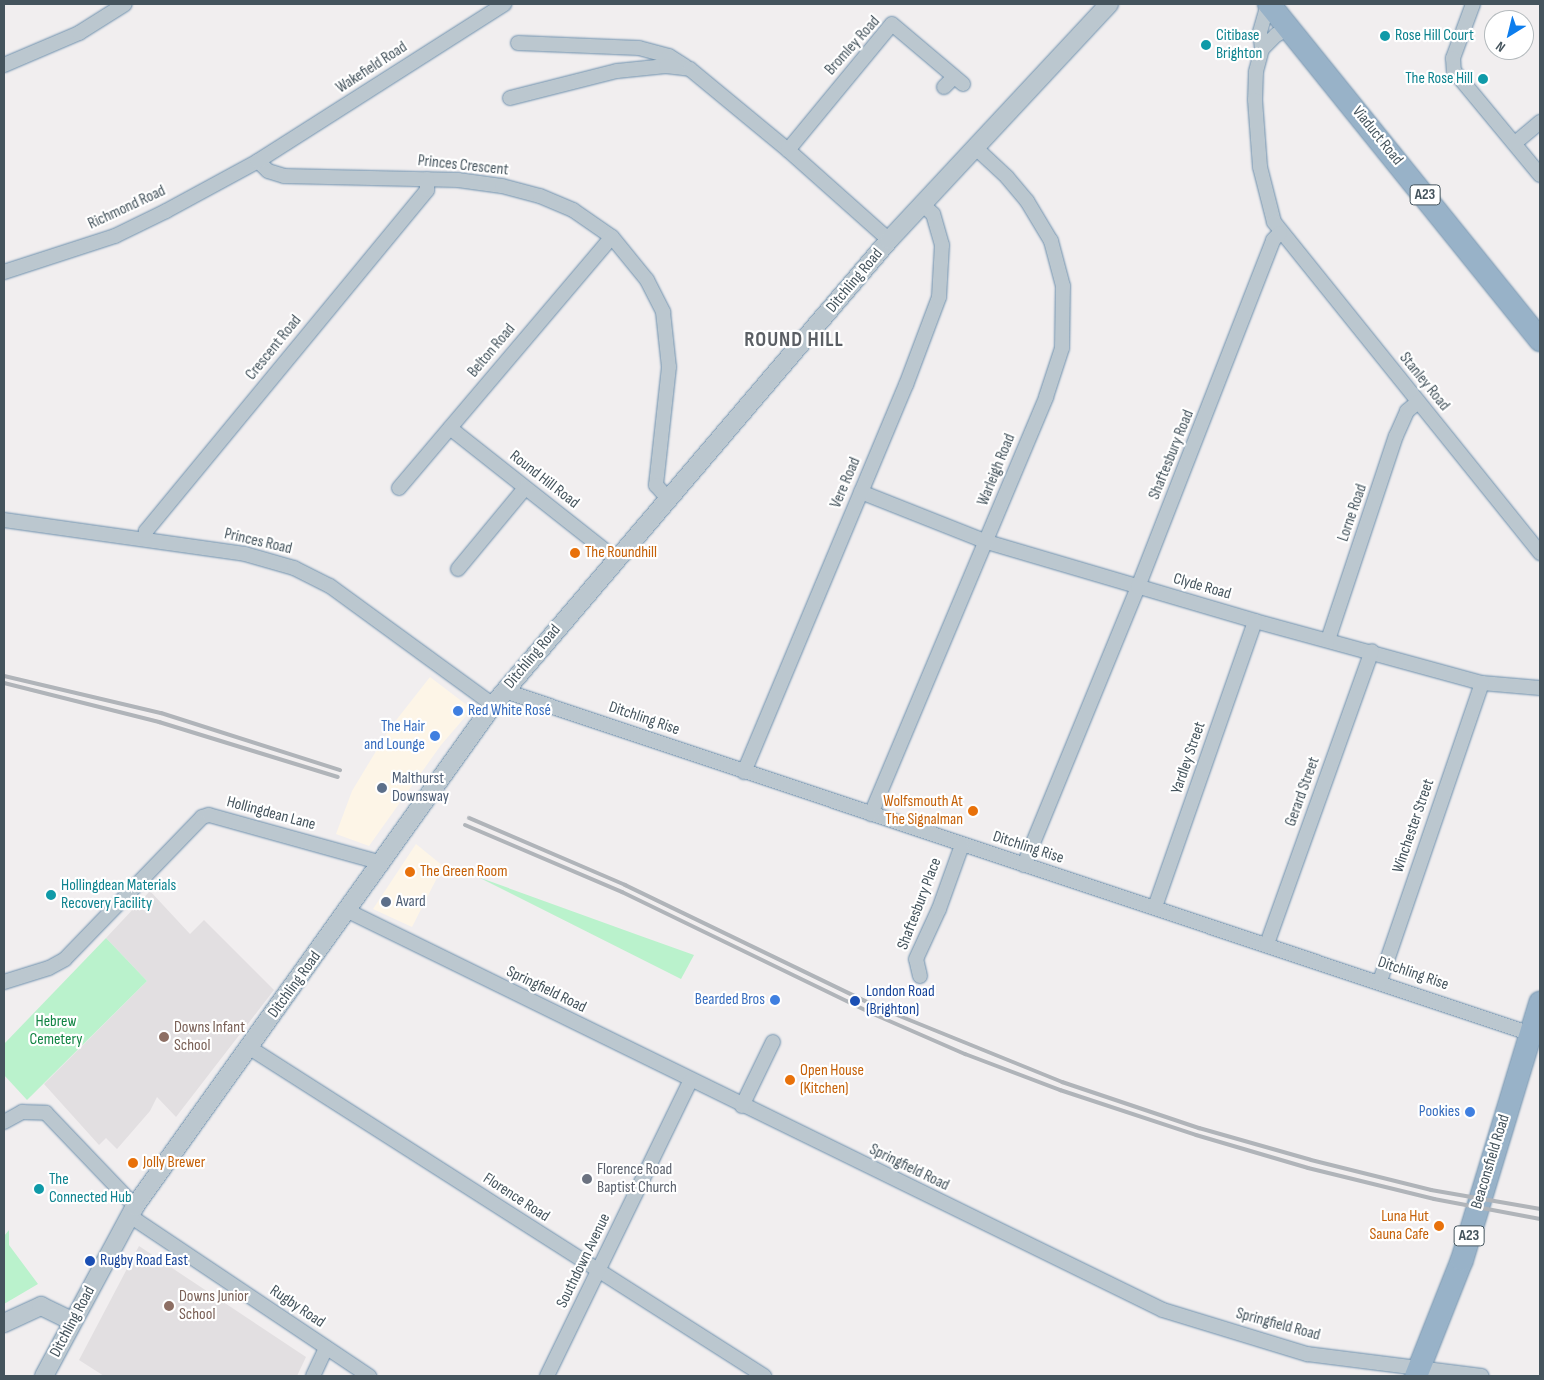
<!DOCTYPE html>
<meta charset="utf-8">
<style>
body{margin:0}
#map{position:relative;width:1544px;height:1380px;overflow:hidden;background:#f1eeef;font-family:"Sofia Sans Condensed",sans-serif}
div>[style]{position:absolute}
.commercial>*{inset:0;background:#fdf5e7}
.education>*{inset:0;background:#e2dfe1}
.green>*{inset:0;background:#baf2cc}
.roads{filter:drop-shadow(0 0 1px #6e90ad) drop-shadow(0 0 1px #6e90ad)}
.minor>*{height:14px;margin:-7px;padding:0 7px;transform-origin:7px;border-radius:7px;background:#bbc7cf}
.tertiary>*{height:18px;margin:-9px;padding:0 9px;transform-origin:9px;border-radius:9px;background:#bbc7cf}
.trunk>*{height:22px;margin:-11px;padding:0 11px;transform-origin:11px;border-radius:11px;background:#98b2c8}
.rail>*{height:4px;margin:-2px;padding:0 2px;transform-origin:2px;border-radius:2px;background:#b0b4b9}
.dots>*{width:14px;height:14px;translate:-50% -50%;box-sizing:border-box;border:2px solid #fff;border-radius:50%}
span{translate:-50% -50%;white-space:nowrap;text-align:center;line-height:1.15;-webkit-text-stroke:4.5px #fff;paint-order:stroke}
.shield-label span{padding:1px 4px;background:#fff;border:1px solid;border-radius:4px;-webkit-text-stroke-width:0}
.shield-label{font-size:15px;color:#45545d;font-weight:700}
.culture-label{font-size:16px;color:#0d838f}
.left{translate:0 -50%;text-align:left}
.right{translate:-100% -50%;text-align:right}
.street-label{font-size:16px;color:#45545d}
.food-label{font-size:16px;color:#c56008}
.shop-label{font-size:16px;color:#366cbe}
.service-label{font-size:16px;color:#4e5e75}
.transit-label{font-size:16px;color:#164399}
.park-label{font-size:16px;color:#118443}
.education-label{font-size:16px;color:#785e54}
.worship-label{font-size:16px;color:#5b616d}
.district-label{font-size:21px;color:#5b5f64;font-weight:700;letter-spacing:1px}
.frame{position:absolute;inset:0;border:5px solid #45545d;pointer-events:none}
.north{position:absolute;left:1484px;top:10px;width:50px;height:50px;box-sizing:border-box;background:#fff;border:1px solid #b5bbbe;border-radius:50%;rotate:216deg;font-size:14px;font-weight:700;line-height:20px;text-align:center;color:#45545d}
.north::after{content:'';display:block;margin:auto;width:18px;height:22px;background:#0d7ded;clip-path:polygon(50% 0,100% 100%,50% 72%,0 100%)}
</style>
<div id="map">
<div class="commercial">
<i style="clip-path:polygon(430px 677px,472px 709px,441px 745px,369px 846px,336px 834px,352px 791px,390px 728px)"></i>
<i style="clip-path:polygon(416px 844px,443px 866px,412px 927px,373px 909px)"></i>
</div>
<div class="education">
<i style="clip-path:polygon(150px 891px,190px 934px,204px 920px,274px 990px,176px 1117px,157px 1097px,150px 1111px,117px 1149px,106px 1138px,99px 1145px,44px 1084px,147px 981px,106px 938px)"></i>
<i style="clip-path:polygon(139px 1246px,306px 1357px,297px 1376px,104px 1376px,79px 1360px)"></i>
</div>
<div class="green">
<i style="clip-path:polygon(478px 877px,638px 935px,694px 955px,681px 979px)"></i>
<i style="clip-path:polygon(106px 938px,147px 981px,27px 1100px,4px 1075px,4px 1044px)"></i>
<i style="clip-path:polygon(9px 1230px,9px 1245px,38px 1284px,4px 1304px,4px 1236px)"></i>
</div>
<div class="roads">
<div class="minor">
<i style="left:1268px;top:4px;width:29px;rotate:106deg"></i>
<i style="left:1260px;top:32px;width:17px;rotate:83deg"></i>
<i style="left:1262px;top:49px;width:24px;rotate:105deg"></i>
<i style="left:1256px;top:72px;width:28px;rotate:92deg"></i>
<i style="left:1255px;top:100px;width:67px;rotate:85.7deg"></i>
<i style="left:1260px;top:167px;width:57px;rotate:75.7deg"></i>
<i style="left:1274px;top:222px;width:425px;rotate:51.2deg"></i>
<i style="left:1473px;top:4px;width:58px;rotate:110.3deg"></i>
<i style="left:1453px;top:58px;width:13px;rotate:86deg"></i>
<i style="left:1454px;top:71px;width:135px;rotate:50.4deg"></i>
<i style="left:518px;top:43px;width:121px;rotate:2.4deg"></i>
<i style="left:639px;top:48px;width:31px;rotate:15deg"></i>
<i style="left:669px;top:56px;width:19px;rotate:32deg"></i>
<i style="left:1262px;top:49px;width:20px;rotate:-45deg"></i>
<i style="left:1276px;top:35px;width:15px;rotate:-28deg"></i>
<i style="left:4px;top:65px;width:82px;rotate:-23.1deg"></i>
<i style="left:79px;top:33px;width:54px;rotate:-32.2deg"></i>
<i style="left:944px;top:87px;width:14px;rotate:-45deg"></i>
<i style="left:510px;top:98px;width:110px;rotate:-14.2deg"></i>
<i style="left:617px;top:71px;width:49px;rotate:-5.8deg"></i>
<i style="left:666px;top:66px;width:24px;rotate:7deg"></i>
<i style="left:690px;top:69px;width:127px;rotate:39.6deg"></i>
<i style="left:788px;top:150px;width:135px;rotate:41.7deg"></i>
<i style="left:1515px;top:143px;width:33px;rotate:-40deg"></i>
<i style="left:788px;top:150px;width:163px;rotate:-50.5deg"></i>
<i style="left:892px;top:24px;width:93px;rotate:40.2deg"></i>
<i style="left:258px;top:161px;width:14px;rotate:45deg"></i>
<i style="left:268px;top:171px;width:17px;rotate:17deg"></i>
<i style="left:284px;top:176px;width:174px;rotate:1.3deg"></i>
<i style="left:458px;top:180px;width:44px;rotate:7.8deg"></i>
<i style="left:502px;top:186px;width:39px;rotate:15deg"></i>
<i style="left:540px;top:196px;width:36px;rotate:23deg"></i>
<i style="left:573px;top:210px;width:47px;rotate:34.7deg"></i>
<i style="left:612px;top:237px;width:55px;rotate:50.9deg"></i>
<i style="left:647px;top:280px;width:36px;rotate:63deg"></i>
<i style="left:663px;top:312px;width:55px;rotate:83.8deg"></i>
<i style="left:669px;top:367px;width:119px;rotate:96.3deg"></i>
<i style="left:656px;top:485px;width:18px;rotate:49deg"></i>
<i style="left:4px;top:272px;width:117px;rotate:-18deg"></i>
<i style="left:115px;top:236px;width:57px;rotate:-26.1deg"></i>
<i style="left:166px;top:211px;width:105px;rotate:-28.5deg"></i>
<i style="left:258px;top:161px;width:292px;rotate:-32.5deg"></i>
<i style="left:450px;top:428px;width:213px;rotate:38.3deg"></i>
<i style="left:399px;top:488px;width:329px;rotate:-49.7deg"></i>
<i style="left:861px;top:492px;width:136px;rotate:21.6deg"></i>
<i style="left:987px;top:542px;width:279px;rotate:16.4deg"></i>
<i style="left:1255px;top:621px;width:235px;rotate:15.3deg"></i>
<i style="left:1482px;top:683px;width:58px;rotate:4.9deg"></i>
<i style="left:4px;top:520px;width:243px;rotate:8deg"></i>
<i style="left:245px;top:554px;width:51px;rotate:15.9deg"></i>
<i style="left:294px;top:568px;width:40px;rotate:26.6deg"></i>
<i style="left:330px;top:586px;width:202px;rotate:36.1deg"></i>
<i style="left:145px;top:539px;width:8px;rotate:-83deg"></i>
<i style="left:146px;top:531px;width:442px;rotate:-50.5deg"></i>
<i style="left:427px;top:190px;width:11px;rotate:-90deg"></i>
<i style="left:458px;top:569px;width:105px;rotate:-50.4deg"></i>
<i style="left:1328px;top:640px;width:215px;rotate:-71.6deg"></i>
<i style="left:1396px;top:436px;width:27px;rotate:-66deg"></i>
<i style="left:1407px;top:411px;width:14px;rotate:-39deg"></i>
<i style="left:505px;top:691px;width:1088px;rotate:18.48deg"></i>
<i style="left:744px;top:772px;width:420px;rotate:-67.3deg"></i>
<i style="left:906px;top:385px;width:94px;rotate:-69.4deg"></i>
<i style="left:939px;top:297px;width:52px;rotate:-86.7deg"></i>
<i style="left:942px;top:245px;width:32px;rotate:-106deg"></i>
<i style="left:933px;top:214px;width:13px;rotate:-138deg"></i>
<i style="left:871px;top:814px;width:452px;rotate:-67.2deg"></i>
<i style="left:1046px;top:397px;width:52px;rotate:-71.9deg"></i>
<i style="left:1062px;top:348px;width:62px;rotate:-89.1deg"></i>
<i style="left:1063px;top:286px;width:47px;rotate:-104.9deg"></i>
<i style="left:1051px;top:241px;width:47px;rotate:-121deg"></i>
<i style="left:1027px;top:201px;width:31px;rotate:-130deg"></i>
<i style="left:1007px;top:177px;width:41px;rotate:-137deg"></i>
<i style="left:1024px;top:865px;width:300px;rotate:-67.7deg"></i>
<i style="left:1138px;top:587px;width:372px;rotate:-68.7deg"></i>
<i style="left:1273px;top:240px;width:10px;rotate:-45deg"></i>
<i style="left:1155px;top:907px;width:303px;rotate:-70.7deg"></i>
<i style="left:348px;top:911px;width:907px;rotate:26.09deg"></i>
<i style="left:1163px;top:1310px;width:151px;rotate:17deg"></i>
<i style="left:1307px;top:1354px;width:176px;rotate:7.2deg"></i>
<i style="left:1267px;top:944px;width:311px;rotate:-70.3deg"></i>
<i style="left:920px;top:976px;width:17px;rotate:-103deg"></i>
<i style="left:916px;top:959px;width:55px;rotate:-65.3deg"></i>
<i style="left:939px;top:909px;width:68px;rotate:-70.2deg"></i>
<i style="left:1380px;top:981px;width:315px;rotate:-71.1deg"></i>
<i style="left:4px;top:982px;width:47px;rotate:-17.3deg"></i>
<i style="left:49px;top:968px;width:18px;rotate:-29deg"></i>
<i style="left:65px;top:959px;width:197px;rotate:-46deg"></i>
<i style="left:202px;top:817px;width:7px;rotate:-16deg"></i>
<i style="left:209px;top:815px;width:180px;rotate:15.5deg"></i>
<i style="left:250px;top:1048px;width:610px;rotate:32.54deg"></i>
<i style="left:742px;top:1106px;width:71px;rotate:-64.2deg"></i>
<i style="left:4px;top:1122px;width:21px;rotate:-29deg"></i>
<i style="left:22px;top:1112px;width:24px;rotate:2deg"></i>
<i style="left:46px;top:1113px;width:129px;rotate:46.3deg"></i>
<i style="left:130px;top:1216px;width:288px;rotate:33.8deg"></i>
<i style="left:313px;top:1376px;width:31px;rotate:-65deg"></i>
<i style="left:547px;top:1376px;width:328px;rotate:-64.1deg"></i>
</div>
<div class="tertiary">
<i style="left:4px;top:1323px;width:41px;rotate:-24.7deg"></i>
<i style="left:41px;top:1306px;width:34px;rotate:26deg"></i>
<i style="left:44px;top:1376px;width:193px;rotate:-61.8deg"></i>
<i style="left:135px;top:1206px;width:616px;rotate:-54.45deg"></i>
<i style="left:493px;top:705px;width:611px;rotate:-49.58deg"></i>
<i style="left:889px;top:240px;width:323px;rotate:-47deg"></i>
</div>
<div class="trunk">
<i style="left:1269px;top:4px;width:432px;rotate:51.1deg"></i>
<i style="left:1416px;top:1376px;width:125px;rotate:-68.4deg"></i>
<i style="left:1462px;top:1260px;width:269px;rotate:-73.1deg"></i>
</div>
</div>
<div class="rail">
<i style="left:4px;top:676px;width:161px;rotate:13.3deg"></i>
<i style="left:161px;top:713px;width:188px;rotate:17.7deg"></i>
<i style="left:4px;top:683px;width:160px;rotate:14.1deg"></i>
<i style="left:159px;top:722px;width:187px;rotate:17.1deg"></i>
<i style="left:469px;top:818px;width:170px;rotate:23.2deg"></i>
<i style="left:625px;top:885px;width:278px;rotate:25.8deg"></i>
<i style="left:875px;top:1006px;width:202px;rotate:22.1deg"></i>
<i style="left:1062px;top:1082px;width:145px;rotate:18.6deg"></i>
<i style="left:1199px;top:1128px;width:116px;rotate:15.9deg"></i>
<i style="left:1311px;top:1160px;width:124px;rotate:14deg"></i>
<i style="left:1431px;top:1190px;width:111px;rotate:9.9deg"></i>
<i style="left:465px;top:825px;width:171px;rotate:23.1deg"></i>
<i style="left:622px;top:892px;width:277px;rotate:25.9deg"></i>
<i style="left:871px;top:1013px;width:103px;rotate:23.6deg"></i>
<i style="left:965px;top:1054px;width:102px;rotate:20.8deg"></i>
<i style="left:1060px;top:1090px;width:143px;rotate:18.3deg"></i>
<i style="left:1196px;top:1135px;width:117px;rotate:16.4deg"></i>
<i style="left:1308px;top:1168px;width:130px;rotate:13.8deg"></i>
<i style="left:1434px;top:1199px;width:108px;rotate:10.7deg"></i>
</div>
<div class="dots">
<i style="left:1385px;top:36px;background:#0f9aa8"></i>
<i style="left:1206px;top:45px;background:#0f9aa8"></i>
<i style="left:1483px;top:79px;background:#0f9aa8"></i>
<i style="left:575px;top:553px;background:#e8710a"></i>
<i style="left:458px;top:711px;background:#3f7fe0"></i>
<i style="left:435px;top:736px;background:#3f7fe0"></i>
<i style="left:382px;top:788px;background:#5c6f8a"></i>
<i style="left:973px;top:811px;background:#e8710a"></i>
<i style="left:410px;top:872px;background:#e8710a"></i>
<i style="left:51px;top:895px;background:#0f9aa8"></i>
<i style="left:386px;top:902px;background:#5c6f8a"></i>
<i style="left:775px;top:1000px;background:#3f7fe0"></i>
<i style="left:855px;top:1001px;background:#1a4fb4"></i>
<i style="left:164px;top:1037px;background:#8d6e63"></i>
<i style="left:790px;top:1080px;background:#e8710a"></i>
<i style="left:1470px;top:1112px;background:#3f7fe0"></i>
<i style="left:133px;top:1163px;background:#e8710a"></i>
<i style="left:587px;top:1179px;background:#6b7280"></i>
<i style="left:39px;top:1189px;background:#0f9aa8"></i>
<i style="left:1439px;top:1226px;background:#e8710a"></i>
<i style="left:90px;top:1261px;background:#1a4fb4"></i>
<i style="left:169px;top:1306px;background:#8d6e63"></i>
</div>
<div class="shield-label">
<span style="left:1425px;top:195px">A23</span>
<span style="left:1469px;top:1236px">A23</span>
</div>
<div class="culture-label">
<span class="left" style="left:1216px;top:45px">Citibase<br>Brighton</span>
<span class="left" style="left:1395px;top:36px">Rose Hill Court</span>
<span class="right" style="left:1473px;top:79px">The Rose Hill</span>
<span class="left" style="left:61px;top:895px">Hollingdean Materials<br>Recovery Facility</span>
<span class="left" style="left:49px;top:1189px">The<br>Connected Hub</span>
</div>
<div class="street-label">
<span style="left:853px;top:46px;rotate:-48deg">Bromley Road</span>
<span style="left:372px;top:68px;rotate:-33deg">Wakefield Road</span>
<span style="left:1377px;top:136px;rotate:51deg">Viaduct Road</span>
<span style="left:463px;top:166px;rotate:6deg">Princes Crescent</span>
<span style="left:127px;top:208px;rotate:-25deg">Richmond Road</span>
<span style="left:855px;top:281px;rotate:-50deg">Ditchling Road</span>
<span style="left:274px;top:348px;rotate:-51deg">Crescent Road</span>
<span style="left:492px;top:351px;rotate:-50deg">Belton Road</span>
<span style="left:1424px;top:382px;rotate:51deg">Stanley Road</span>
<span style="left:1172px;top:455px;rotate:-68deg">Shaftesbury Road</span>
<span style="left:997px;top:470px;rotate:-68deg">Warleigh Road</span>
<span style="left:544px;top:480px;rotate:38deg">Round Hill Road</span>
<span style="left:846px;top:483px;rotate:-67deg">Vere Road</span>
<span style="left:1353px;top:513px;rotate:-71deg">Lorne Road</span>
<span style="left:258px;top:542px;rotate:13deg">Princes Road</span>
<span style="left:1202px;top:587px;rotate:16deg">Clyde Road</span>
<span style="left:533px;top:657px;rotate:-50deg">Ditchling Road</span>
<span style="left:644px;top:719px;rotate:19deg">Ditchling Rise</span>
<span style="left:1189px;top:758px;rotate:-71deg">Yardley Street</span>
<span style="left:1303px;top:792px;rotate:-70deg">Gerard Street</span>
<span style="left:271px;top:814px;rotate:15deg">Hollingdean Lane</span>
<span style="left:1414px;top:826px;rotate:-71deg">Winchester Street</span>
<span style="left:1028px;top:848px;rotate:18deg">Ditchling Rise</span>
<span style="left:920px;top:904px;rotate:-69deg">Shaftesbury Place</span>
<span style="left:1413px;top:974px;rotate:19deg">Ditchling Rise</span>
<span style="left:295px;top:985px;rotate:-54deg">Ditchling Road</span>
<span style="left:546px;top:990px;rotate:26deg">Springfield Road</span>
<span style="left:1491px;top:1162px;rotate:-73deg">Beaconsfield Road</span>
<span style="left:909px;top:1168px;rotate:26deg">Springfield Road</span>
<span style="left:516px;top:1198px;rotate:33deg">Florence Road</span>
<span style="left:584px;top:1261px;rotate:-64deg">Southdown Avenue</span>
<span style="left:297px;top:1307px;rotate:34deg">Rugby Road</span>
<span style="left:73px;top:1322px;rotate:-62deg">Ditchling Road</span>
<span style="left:1278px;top:1325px;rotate:15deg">Springfield Road</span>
</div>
<div class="food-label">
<span class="left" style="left:585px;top:553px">The Roundhill</span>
<span class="right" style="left:963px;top:811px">Wolfsmouth At<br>The Signalman</span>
<span class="left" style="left:420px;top:872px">The Green Room</span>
<span class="left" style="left:800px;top:1080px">Open House<br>(Kitchen)</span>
<span class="left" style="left:143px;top:1163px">Jolly Brewer</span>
<span class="right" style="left:1429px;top:1226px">Luna Hut<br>Sauna Cafe</span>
</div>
<div class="shop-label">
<span class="left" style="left:468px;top:711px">Red White Rosé</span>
<span class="right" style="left:425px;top:736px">The Hair<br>and Lounge</span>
<span class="right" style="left:765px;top:1000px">Bearded Bros</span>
<span class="right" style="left:1460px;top:1112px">Pookies</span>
</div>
<div class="service-label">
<span class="left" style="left:392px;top:788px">Malthurst<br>Downsway</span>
<span class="left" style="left:396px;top:902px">Avard</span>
</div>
<div class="transit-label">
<span class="left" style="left:866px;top:1001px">London Road<br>(Brighton)</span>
<span class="left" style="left:100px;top:1261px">Rugby Road East</span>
</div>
<div class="park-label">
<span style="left:56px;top:1031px">Hebrew<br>Cemetery</span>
</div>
<div class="education-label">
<span class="left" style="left:174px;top:1037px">Downs Infant<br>School</span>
<span class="left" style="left:179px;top:1306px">Downs Junior<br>School</span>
</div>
<div class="worship-label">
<span class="left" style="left:597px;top:1179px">Florence Road<br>Baptist Church</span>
</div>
<div class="district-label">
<span style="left:794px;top:340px">ROUND HILL</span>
</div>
<div class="frame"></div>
<div class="north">N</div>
</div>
